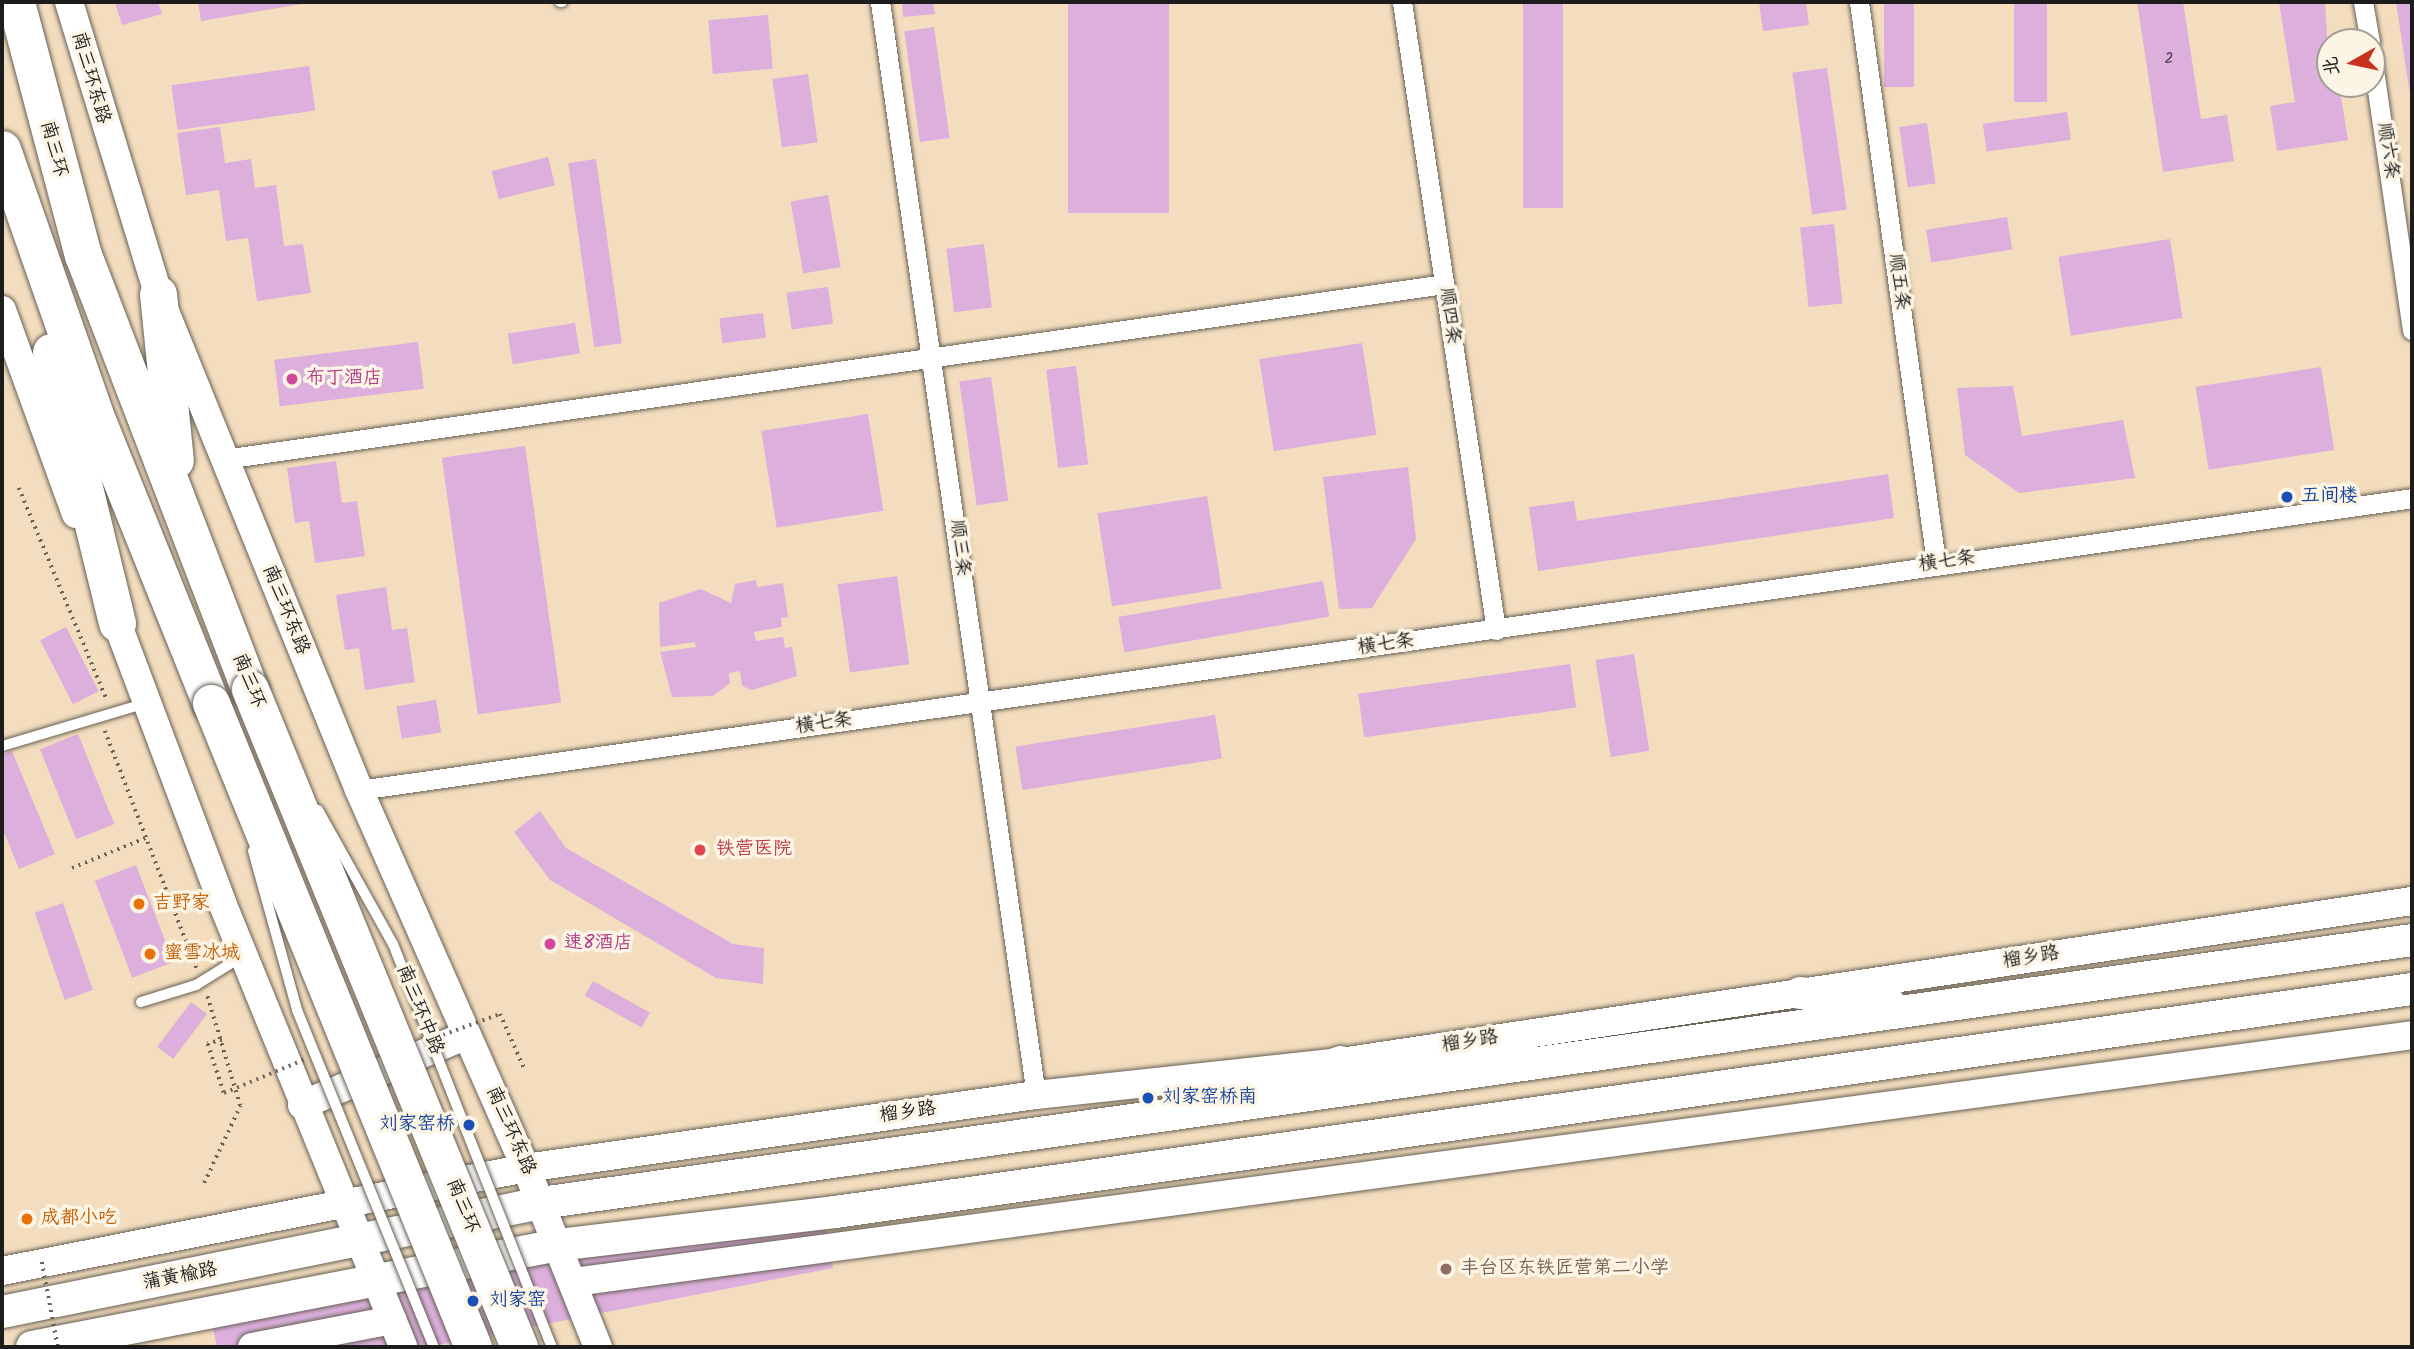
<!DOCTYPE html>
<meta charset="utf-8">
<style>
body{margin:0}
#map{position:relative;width:2414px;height:1349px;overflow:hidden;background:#f3ddbe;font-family:Kalam,"LXGW WenKai TC",sans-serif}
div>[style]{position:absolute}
.building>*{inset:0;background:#ddafdd;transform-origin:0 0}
.path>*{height:3.5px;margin-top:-1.75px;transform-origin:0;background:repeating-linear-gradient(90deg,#676055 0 2px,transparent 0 7px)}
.roads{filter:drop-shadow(0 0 2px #676055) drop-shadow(0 0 2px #676055)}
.lane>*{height:10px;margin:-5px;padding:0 5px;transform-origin:5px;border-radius:5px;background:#fff}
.street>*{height:19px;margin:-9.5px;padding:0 9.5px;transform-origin:9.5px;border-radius:9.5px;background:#fff}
.secondary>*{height:28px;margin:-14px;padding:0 14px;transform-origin:14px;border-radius:14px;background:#fff}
.primary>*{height:32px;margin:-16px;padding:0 16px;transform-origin:16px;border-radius:16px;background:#fff}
.highway>*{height:37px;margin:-18.5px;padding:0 18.5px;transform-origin:18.5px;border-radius:18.5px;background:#fff}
.path-bridge>*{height:3.5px;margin-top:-1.75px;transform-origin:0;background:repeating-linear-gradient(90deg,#676055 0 2px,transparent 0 7px)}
.bridges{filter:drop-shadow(0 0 2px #676055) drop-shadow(0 0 2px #676055)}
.lane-bridge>*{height:10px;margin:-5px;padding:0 5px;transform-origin:5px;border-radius:5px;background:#fff}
.highway-bridge>*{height:37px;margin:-18.5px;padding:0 18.5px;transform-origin:18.5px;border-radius:18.5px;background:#fff}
.dots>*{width:19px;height:19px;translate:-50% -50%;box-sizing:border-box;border:4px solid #fcf5e5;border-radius:50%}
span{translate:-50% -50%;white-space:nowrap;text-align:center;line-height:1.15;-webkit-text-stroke:7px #fcf5e5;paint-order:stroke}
.number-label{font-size:16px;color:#4c414c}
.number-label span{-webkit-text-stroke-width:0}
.street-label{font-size:19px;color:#1c1c1c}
.hotel-label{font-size:19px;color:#b23c85}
.left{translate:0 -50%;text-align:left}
.transit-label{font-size:19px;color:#164399}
.right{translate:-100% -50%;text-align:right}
.health-label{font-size:19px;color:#be3a42}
.food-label{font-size:19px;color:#c56008}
.education-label{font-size:19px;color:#785e54}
.frame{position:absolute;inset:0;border:4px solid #1c1c1c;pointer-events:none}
.north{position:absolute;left:2316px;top:28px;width:70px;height:70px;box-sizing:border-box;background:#fcf5e5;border:2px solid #a29e95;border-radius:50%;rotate:261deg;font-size:19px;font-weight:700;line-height:28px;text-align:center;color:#1c1c1c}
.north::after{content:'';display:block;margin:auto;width:24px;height:32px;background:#c8321e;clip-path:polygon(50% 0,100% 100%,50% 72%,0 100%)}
</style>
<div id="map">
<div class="building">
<i style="clip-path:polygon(115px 2px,158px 2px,162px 14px,122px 25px)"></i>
<i style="clip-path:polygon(198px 2px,308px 2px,308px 3px,201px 21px)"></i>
<i style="clip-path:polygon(902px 2px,933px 2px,935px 14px,903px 17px)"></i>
<i style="left:1068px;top:2px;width:101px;height:211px"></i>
<i style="left:1523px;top:2px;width:40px;height:206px"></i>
<i style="clip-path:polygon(1759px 2px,1806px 2px,1809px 25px,1763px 31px)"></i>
<i style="left:1884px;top:2px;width:30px;height:85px"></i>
<i style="left:2014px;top:2px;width:33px;height:100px"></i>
<i style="clip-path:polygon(2137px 2px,2183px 2px,2201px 119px,2227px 115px,2234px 161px,2163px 172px)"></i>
<i style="clip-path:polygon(2279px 2px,2325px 2px,2330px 84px,2339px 84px,2348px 140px,2277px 151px,2270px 106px,2295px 102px)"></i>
<i style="clip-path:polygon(2396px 2px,2412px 2px,2412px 101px,2411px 101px)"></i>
<i style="left:768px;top:15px;width:54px;height:60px;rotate:85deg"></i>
<i style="left:934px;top:27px;width:112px;height:30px;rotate:82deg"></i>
<i style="left:309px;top:66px;width:45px;height:139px;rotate:82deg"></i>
<i style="left:1827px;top:68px;width:143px;height:35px;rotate:82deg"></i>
<i style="left:808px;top:74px;width:69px;height:36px;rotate:82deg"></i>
<i style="left:2067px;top:112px;width:28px;height:85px;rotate:82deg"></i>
<i style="left:1927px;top:123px;width:61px;height:28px;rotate:82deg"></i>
<i style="clip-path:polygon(220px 127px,225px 163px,251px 159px,255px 188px,276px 185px,284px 246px,303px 244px,311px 293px,257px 301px,248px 238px,226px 241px,219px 190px,186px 195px,177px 133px)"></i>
<i style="left:548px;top:157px;width:29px;height:58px;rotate:76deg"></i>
<i style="left:596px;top:159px;width:186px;height:28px;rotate:82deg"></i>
<i style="left:828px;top:195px;width:73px;height:38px;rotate:80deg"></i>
<i style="left:2007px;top:217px;width:33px;height:82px;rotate:81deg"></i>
<i style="left:1834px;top:224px;width:80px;height:34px;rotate:84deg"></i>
<i style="left:2170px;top:239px;width:80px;height:113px;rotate:81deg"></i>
<i style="left:984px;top:244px;width:64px;height:38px;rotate:83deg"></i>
<i style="left:828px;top:287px;width:37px;height:42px;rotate:82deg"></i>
<i style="left:763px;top:313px;width:25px;height:44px;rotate:83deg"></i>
<i style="left:575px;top:323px;width:31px;height:68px;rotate:81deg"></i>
<i style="left:418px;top:342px;width:47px;height:145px;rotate:83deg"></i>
<i style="left:1362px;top:343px;width:93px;height:104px;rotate:81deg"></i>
<i style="left:1076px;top:366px;width:99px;height:30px;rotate:83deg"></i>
<i style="left:2321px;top:367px;width:84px;height:127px;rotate:81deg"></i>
<i style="left:991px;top:377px;width:125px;height:32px;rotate:82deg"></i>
<i style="clip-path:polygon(2013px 386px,2022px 436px,2123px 420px,2135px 478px,2019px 493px,1965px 455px,1957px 388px)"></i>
<i style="left:868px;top:414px;width:98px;height:108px;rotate:81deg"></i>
<i style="left:525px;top:446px;width:259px;height:84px;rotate:82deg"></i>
<i style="clip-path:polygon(336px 461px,342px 503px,357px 501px,365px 556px,315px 563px,309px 521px,295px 523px,287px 468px)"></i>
<i style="clip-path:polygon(1408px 467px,1416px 539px,1372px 608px,1339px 609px,1323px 477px)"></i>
<i style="clip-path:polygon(1888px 474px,1894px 518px,1538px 571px,1529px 507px,1574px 501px,1577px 521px)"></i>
<i style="left:1207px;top:496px;width:94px;height:111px;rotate:81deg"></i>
<i style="left:897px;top:576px;width:89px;height:60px;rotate:82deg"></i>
<i style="clip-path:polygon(756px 580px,757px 587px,783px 583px,788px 617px,781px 618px,782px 627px,754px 632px,756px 641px,783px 637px,785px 648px,792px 647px,797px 676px,752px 690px,742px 686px,740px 671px,729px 673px,730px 683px,713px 696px,672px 697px,660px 652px,696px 647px,695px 642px,660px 647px,659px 603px,701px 589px,731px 603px,735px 584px)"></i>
<i style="left:1323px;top:581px;width:36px;height:208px;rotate:80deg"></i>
<i style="clip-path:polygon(386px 587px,392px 630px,407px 628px,415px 682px,365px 690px,359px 648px,345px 650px,336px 595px)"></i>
<i style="left:66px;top:627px;width:72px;height:29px;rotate:63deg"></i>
<i style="left:1634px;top:654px;width:98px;height:39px;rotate:81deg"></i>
<i style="left:1570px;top:664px;width:44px;height:214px;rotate:82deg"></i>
<i style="left:436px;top:700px;width:33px;height:40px;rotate:81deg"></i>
<i style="left:1215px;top:715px;width:44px;height:202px;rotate:81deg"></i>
<i style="left:78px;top:734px;width:97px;height:41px;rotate:68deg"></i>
<i style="clip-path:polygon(12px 751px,55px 854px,19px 869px,2px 827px,2px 755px)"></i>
<i style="clip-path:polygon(540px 811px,566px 848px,733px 944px,764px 948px,763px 984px,716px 978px,550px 880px,514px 832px)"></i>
<i style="left:136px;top:865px;width:104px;height:44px;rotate:69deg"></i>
<i style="left:63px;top:903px;width:92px;height:30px;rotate:71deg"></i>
<i style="left:593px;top:981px;width:65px;height:17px;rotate:29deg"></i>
<i style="left:191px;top:1002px;width:20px;height:56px;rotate:37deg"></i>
<i style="clip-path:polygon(819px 1196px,833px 1268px,427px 1347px,217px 1347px,210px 1314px)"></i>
</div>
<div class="path">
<i style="left:19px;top:488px;width:230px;rotate:67.5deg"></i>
<i style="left:105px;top:731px;width:255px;rotate:68.9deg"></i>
<i style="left:72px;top:868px;width:82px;rotate:-22.2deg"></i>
<i style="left:500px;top:1014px;width:61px;rotate:65.9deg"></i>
<i style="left:222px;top:1040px;width:15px;rotate:164deg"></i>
<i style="left:208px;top:1044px;width:52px;rotate:71.9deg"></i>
<i style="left:204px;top:1183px;width:85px;rotate:-64.9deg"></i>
<i style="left:240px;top:1106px;width:115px;rotate:-106.7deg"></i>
</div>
<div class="roads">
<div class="lane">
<i style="left:560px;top:2px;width:2px"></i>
<i style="left:2px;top:746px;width:150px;rotate:-16.6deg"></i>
<i style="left:141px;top:1002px;width:58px;rotate:-17.2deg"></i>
<i style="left:196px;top:985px;width:55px;rotate:-31.7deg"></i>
</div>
<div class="street">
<i style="left:880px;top:2px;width:1104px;rotate:81.88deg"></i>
<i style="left:1402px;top:2px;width:635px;rotate:81.49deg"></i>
<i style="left:1859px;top:2px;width:566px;rotate:82.18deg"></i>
<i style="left:2363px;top:2px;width:41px;rotate:80.1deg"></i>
<i style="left:2372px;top:56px;width:277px;rotate:81.7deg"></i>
<i style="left:224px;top:459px;width:1233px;rotate:-8.16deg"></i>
<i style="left:359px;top:790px;width:2074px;rotate:-8.09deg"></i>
</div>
<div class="secondary">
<i style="left:69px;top:2px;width:305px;rotate:73deg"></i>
<i style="left:158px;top:294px;width:535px;rotate:67.94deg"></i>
<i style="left:359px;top:790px;width:413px;rotate:66.2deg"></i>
<i style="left:526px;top:1168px;width:193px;rotate:68.1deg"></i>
<i style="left:2px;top:310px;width:217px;rotate:70.1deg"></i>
<i style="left:110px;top:604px;width:322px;rotate:69.4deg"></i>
<i style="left:223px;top:905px;width:477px;rotate:67.8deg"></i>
<i style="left:302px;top:1105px;width:179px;rotate:-23deg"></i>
<i style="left:2px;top:1271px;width:534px;rotate:-11.12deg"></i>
<i style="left:526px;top:1168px;width:515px;rotate:-8.15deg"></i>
<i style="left:1036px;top:1095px;width:307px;rotate:-6.2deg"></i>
<i style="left:1341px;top:1062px;width:1083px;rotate:-8.55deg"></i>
<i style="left:574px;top:1282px;width:1855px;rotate:-7.65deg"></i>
<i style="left:252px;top:1347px;width:143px;rotate:-10.9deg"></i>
</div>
<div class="primary">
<i style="left:1800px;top:993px;width:89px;rotate:5.8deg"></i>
<i style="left:1267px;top:1088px;width:78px;rotate:-19.4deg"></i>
<i style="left:2px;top:1312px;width:550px;rotate:-11.43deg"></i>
<i style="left:541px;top:1203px;width:1889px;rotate:-8deg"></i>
<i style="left:32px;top:1347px;width:536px;rotate:-10.97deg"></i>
<i style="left:558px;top:1245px;width:279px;rotate:-6.8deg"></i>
<i style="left:835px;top:1212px;width:1593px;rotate:-8.05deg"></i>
</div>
<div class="highway">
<i style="left:16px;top:2px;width:262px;rotate:75.2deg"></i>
<i style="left:83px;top:255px;width:465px;rotate:69deg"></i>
<i style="left:2px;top:149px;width:287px;rotate:70.7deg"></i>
<i style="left:97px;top:420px;width:305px;rotate:68.1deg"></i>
<i style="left:158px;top:294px;width:167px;rotate:84.2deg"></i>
<i style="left:51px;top:352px;width:279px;rotate:76.3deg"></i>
</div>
</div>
<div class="path-bridge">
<i style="left:443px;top:1035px;width:61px;rotate:-20.2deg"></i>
<i style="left:224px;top:1093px;width:86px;rotate:-22.7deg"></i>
<i style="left:42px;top:1262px;width:86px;rotate:79.3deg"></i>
</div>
<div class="bridges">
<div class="lane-bridge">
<i style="left:318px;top:810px;width:154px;rotate:60.8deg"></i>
<i style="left:393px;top:944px;width:433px;rotate:68.5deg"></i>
<i style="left:253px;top:851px;width:165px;rotate:74.5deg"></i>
<i style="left:297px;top:1010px;width:364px;rotate:67.9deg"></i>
</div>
<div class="highway-bridge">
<i style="left:250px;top:689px;width:711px;rotate:67.76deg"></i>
<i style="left:211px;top:703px;width:695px;rotate:67.86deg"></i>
</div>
</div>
<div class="dots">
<i style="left:292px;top:379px;background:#d1479c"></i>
<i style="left:2287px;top:497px;background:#1a4fb4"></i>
<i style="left:700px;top:850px;background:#e0444e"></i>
<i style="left:139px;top:904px;background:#e8710a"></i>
<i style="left:550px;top:944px;background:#d1479c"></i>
<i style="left:150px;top:954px;background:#e8710a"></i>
<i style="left:1148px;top:1098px;background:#1a4fb4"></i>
<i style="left:469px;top:1125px;background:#1a4fb4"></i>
<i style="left:27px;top:1219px;background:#e8710a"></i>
<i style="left:1446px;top:1269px;background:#8d6e63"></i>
<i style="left:473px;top:1301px;background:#1a4fb4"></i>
</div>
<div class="number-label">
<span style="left:2169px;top:59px">2</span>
</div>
<div class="street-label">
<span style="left:90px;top:78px;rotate:74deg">南三环东路</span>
<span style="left:53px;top:149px;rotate:75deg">南三环</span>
<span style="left:2387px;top:151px;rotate:81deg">顺六条</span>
<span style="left:1898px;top:282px;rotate:82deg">顺五条</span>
<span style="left:1449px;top:316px;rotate:82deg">顺四条</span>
<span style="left:959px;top:548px;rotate:83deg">顺三条</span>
<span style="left:1947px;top:562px;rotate:-8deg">横七条</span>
<span style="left:285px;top:610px;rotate:68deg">南三环东路</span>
<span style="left:1386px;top:645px;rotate:-8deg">横七条</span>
<span style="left:248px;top:681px;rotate:68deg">南三环</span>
<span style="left:824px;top:724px;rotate:-8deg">横七条</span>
<span style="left:2031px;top:958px;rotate:-9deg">榴乡路</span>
<span style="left:419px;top:1010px;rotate:68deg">南三环中路</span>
<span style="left:1470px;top:1042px;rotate:-9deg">榴乡路</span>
<span style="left:908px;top:1113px;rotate:-8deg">榴乡路</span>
<span style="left:510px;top:1131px;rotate:66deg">南三环东路</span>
<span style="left:462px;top:1206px;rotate:68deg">南三环</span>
<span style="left:180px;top:1277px;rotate:-11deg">蒲黄榆路</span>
</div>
<div class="hotel-label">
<span class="left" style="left:306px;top:379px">布丁酒店</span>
<span class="left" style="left:564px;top:944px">速8酒店</span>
</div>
<div class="transit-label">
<span class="left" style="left:2301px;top:497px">五间楼</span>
<span class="left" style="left:1162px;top:1098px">刘家窑桥南</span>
<span class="right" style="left:455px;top:1125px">刘家窑桥</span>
<span class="left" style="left:489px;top:1301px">刘家窑</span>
</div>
<div class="health-label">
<span class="left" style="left:716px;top:850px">铁营医院</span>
</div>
<div class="food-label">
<span class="left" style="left:153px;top:904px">吉野家</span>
<span class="left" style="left:164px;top:954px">蜜雪冰城</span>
<span class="left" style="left:41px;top:1219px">成都小吃</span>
</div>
<div class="education-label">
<span class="left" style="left:1460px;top:1269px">丰台区东铁匠营第二小学</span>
</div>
<div class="frame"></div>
<div class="north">北</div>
</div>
